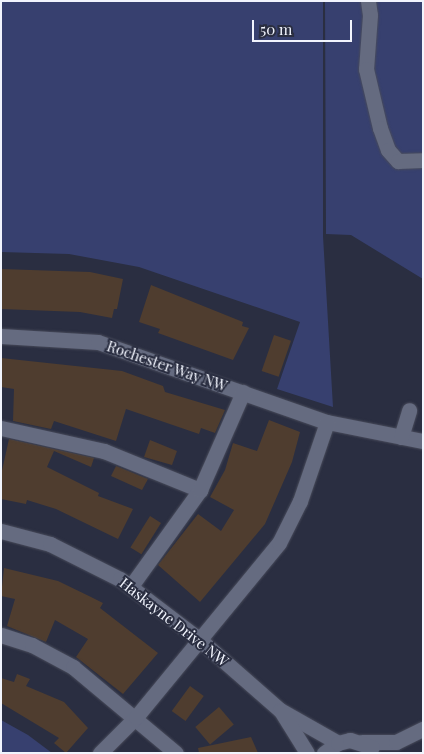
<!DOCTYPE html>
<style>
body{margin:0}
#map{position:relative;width:424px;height:754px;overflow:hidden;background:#2a2e41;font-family:"Playfair Display",serif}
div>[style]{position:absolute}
.green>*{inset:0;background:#37406f}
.building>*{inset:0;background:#4f3d2f;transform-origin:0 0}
.roads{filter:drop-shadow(0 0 1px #484b5a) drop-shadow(0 0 1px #484b5a)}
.minor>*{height:15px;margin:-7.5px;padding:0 7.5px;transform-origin:7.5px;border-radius:7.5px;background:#656b80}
span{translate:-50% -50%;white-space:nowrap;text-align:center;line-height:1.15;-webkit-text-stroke:4px #2a2e41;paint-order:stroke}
.street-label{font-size:15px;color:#f1f4fd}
.frame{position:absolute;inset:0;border:2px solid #f1f4fd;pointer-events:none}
.scale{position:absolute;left:252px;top:20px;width:100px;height:22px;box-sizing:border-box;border:2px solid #f1f4fd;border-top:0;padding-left:6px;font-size:15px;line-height:18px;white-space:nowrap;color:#f1f4fd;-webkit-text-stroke:4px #2a2e41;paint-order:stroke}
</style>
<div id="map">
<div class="green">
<i style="clip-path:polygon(1px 1px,323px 1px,323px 236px,333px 407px,277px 389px,300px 322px,139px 267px,69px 254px,1px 252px)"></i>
<i style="clip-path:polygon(325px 1px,423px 1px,423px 279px,351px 235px,326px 234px)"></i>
<i style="clip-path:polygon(1px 720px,28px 735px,52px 753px,1px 753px)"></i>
</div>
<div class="building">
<i style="clip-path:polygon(1px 269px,90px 272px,123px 279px,117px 309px,114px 309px,112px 318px,80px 312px,1px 309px)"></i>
<i style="clip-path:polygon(151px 285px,243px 322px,242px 326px,249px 328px,233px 360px,158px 333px,160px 329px,139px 322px)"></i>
<i style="left:274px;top:335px;width:18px;height:38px;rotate:19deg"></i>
<i style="clip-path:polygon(1px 358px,122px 371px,163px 386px,165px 392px,225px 410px,215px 433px,201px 428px,199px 434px,126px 409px,116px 441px,54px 421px,51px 429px,13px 421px,14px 389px,1px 387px)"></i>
<i style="clip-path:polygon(269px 420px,300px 432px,292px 462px,265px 524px,200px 602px,158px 565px,198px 514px,221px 531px,234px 510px,210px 497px,225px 470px,233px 443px,257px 451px)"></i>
<i style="clip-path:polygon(9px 439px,94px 458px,91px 467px,54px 451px,47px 467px,99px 493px,98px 496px,133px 509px,118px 539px,56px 509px,27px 500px,26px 504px,1px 499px,1px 475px)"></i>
<i style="clip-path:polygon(150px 440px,177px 451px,172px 465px,144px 457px)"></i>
<i style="clip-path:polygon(116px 466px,148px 479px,142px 490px,111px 476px)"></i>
<i style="left:150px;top:516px;width:13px;height:37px;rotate:32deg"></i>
<i style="clip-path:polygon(4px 568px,58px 581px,91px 597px,103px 603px,100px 608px,158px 653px,123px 694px,76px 657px,88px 639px,55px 620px,46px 642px,7px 626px,15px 599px,1px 596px)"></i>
<i style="clip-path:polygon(17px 674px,30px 679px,26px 686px,64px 702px,88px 728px,66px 753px,54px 743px,59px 738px,1px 703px,1px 678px,14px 682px)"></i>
<i style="left:190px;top:686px;width:17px;height:31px;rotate:36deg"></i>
<i style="left:219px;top:707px;width:23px;height:31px;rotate:50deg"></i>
<i style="clip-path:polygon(251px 737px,258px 753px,199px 753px,198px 748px)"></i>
</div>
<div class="roads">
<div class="minor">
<i style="left:368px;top:1px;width:14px;rotate:82deg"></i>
<i style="left:370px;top:15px;width:54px;rotate:94.2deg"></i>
<i style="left:366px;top:69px;width:61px;rotate:76.7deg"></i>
<i style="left:380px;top:128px;width:23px;rotate:70deg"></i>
<i style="left:388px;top:150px;width:15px;rotate:48deg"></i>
<i style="left:398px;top:161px;width:25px;rotate:-2deg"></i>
<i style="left:1px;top:336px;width:97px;rotate:3.5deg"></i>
<i style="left:98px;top:342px;width:243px;rotate:19.3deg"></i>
<i style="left:327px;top:422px;width:98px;rotate:11.2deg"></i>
<i style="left:1px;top:428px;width:106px;rotate:12.6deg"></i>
<i style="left:104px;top:451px;width:104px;rotate:22.1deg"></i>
<i style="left:401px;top:437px;width:28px;rotate:-73deg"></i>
<i style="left:1px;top:531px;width:51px;rotate:14.9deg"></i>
<i style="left:50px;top:544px;width:78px;rotate:26.6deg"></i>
<i style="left:120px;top:579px;width:101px;rotate:37.3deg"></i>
<i style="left:200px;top:640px;width:106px;rotate:41.2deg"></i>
<i style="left:280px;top:710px;width:67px;rotate:29.6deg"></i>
<i style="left:131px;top:586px;width:118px;rotate:-54.3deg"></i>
<i style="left:200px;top:490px;width:107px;rotate:-66.3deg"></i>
<i style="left:1px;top:635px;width:33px;rotate:18deg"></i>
<i style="left:32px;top:645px;width:47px;rotate:28.2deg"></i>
<i style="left:73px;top:667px;width:134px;rotate:39.9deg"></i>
<i style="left:281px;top:711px;width:49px;rotate:58.2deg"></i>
<i style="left:362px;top:742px;width:34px"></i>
<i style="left:396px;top:742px;width:30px;rotate:-26deg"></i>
<i style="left:100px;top:753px;width:51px;rotate:-45deg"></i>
<i style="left:136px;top:717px;width:225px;rotate:-50.6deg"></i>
<i style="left:279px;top:543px;width:47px;rotate:-63.4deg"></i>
<i style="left:300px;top:501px;width:83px;rotate:-71.1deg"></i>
<i style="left:324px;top:753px;width:17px;rotate:-36deg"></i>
<i style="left:338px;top:743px;width:12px;rotate:-14deg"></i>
<i style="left:350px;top:740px;width:23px;rotate:18deg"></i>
</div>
</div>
<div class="street-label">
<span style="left:167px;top:366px;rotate:19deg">Rochester Way NW</span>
<span style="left:174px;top:622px;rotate:38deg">Haskayne Drive NW</span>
</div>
<div class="frame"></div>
<div class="scale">50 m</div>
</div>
